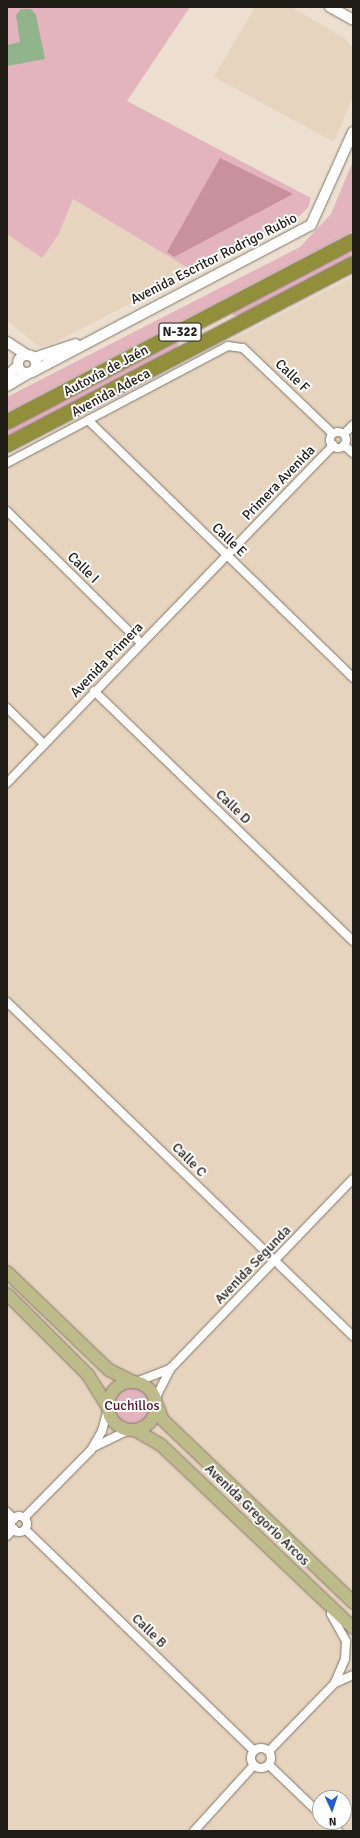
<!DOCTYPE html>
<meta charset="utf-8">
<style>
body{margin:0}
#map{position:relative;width:360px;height:1838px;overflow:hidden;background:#ecdfcf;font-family:Signika,sans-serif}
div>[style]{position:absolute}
.built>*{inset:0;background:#e6d4be}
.green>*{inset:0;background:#e3b4be}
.round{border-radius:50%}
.forest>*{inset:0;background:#c8919d}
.water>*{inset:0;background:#91b48d}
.roads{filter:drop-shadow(0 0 1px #837769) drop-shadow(0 0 1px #837769)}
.minor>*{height:8px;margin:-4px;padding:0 4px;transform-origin:4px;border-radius:4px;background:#fff}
.minor>.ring{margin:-4px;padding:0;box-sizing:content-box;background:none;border:8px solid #fff;border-radius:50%}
.tertiary>*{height:10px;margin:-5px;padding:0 5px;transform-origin:5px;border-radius:5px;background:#fff}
.tertiary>.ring{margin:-5px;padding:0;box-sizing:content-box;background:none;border:10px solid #fff;border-radius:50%}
.primary>*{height:12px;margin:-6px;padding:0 6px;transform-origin:6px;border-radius:6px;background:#bdbb8a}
.primary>.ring{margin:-6px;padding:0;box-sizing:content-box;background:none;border:12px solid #bdbb8a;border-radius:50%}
.motorway>*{height:14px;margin:-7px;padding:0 7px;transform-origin:7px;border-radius:7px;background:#918e3c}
span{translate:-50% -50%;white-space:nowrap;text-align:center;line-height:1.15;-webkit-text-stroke:4px #fff;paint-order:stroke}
.shield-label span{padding:1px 3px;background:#fff;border:1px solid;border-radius:3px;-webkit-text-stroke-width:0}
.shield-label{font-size:13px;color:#201c16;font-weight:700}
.street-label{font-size:14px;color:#201c16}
.park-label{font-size:14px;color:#541228}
.frame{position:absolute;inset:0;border:8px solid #201c16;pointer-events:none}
.north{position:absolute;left:312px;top:1790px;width:40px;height:40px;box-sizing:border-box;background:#fff;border:1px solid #a6a4a2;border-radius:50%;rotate:177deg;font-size:11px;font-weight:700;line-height:16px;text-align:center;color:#201c16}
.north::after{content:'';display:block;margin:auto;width:14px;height:18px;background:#245eca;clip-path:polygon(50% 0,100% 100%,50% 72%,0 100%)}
</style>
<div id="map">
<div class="built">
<i style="clip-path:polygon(255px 7px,291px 7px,344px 38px,353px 48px,353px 97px,334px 142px,214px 77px)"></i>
<i style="clip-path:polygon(73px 199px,193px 271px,52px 344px,39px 347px,7px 320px,7px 234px,42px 258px,58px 236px)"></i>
<i style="clip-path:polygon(evenodd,353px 277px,353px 1831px,7px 1831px,7px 456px,353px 277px,320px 1798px,344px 1798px,344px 1822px,320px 1822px,320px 1798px)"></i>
</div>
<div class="green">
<i style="clip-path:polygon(7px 7px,190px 7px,127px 101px,311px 198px,308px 208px,297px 218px,193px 271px,73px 199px,58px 236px,42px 258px,7px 234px)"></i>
<i style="clip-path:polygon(353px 161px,353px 231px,7px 412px,7px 397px,300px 247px,331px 214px)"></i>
<i style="clip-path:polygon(353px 246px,353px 257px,239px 316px,232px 315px,234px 308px)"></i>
<i style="clip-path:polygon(172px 342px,179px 343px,176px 349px,7px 439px,7px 427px)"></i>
<i class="round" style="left:112px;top:1386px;width:40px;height:40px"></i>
</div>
<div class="forest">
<i style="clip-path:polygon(220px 158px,293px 194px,174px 257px,167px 252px)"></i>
</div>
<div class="water">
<i style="clip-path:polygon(21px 9px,31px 9px,36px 15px,45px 59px,7px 66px,7px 45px,20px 42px,16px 15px)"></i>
</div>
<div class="roads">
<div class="minor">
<i style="left:88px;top:420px;width:370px;rotate:44.2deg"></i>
<i class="ring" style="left:330px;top:432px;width:8px;height:8px"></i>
<i style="left:344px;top:434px;width:13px;rotate:-45deg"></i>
<i style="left:344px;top:445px;width:12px;rotate:42deg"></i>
<i style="left:7px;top:463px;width:250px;rotate:-27.9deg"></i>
<i style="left:228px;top:346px;width:15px;rotate:8deg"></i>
<i style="left:243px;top:348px;width:124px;rotate:43.7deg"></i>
<i style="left:7px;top:511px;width:188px;rotate:44.6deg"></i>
<i style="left:94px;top:691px;width:360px;rotate:44deg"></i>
<i style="left:7px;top:708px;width:52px;rotate:44.2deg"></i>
<i style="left:7px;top:783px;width:470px;rotate:-46deg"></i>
<i style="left:7px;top:1002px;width:481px;rotate:44deg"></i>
<i style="left:136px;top:1382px;width:36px;rotate:-21deg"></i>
<i style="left:155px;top:1399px;width:35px;rotate:-63deg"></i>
<i style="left:171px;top:1368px;width:262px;rotate:-46.1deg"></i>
<i style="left:94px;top:1447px;width:39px;rotate:-26deg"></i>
<i style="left:7px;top:1512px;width:10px;rotate:45deg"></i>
<i class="ring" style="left:11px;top:1516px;width:8px;height:8px"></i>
<i style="left:24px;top:1518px;width:95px;rotate:-45.4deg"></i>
<i style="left:91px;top:1450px;width:22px;rotate:-60deg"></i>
<i style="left:102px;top:1431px;width:23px;rotate:-75deg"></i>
<i style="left:25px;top:1529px;width:319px;rotate:44.1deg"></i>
<i style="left:7px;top:1536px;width:10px;rotate:-45deg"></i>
<i style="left:331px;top:1614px;width:31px;rotate:61deg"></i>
<i style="left:346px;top:1641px;width:18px;rotate:93deg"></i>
<i style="left:345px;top:1659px;width:26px;rotate:113deg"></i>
<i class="ring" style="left:251px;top:1748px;width:12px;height:12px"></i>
<i style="left:269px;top:1751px;width:95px;rotate:-45.9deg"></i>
<i style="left:335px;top:1683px;width:20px;rotate:-24deg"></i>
<i style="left:269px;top:1765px;width:71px;rotate:43.9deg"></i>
<i style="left:329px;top:1822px;width:13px;rotate:45deg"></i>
<i style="left:194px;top:1831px;width:89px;rotate:-47.7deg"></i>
</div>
<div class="tertiary">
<i style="left:330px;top:7px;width:26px;rotate:29deg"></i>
<i style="left:7px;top:342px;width:24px;rotate:33deg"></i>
<i class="ring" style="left:18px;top:355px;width:8px;height:8px"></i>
<i style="left:34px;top:358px;width:44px;rotate:-18.4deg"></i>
<i style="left:32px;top:372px;width:315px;rotate:-27.8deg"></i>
<i style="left:311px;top:225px;width:102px;rotate:-65.7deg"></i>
<i style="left:7px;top:376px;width:15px;rotate:-42deg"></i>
<i style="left:7px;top:386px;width:26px;rotate:-31deg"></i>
</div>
<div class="primary">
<i style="left:7px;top:1272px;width:141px;rotate:43.9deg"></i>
<i style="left:109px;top:1370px;width:28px;rotate:26deg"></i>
<i style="left:7px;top:1294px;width:115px;rotate:45deg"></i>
<i style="left:88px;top:1375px;width:38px;rotate:58deg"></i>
<i class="ring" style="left:108px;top:1382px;width:36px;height:36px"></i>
<i style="left:157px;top:1405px;width:15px;rotate:70deg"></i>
<i style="left:162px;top:1419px;width:265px;rotate:43.8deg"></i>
<i style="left:135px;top:1430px;width:30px;rotate:30deg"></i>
<i style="left:161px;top:1445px;width:265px;rotate:43.6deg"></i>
</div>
<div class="motorway">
<i style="left:7px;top:422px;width:390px;rotate:-27.6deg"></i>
<i style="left:7px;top:445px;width:390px;rotate:-27.6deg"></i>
</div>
</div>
<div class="shield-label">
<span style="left:180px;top:332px">N-322</span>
</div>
<div class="street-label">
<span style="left:214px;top:259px;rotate:-27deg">Avenida Escritor Rodrigo Rubio</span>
<span style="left:106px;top:371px;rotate:-28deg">Autovía de Jaén</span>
<span style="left:292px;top:376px;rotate:44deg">Calle F</span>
<span style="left:111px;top:393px;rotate:-28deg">Avenida Adeca</span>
<span style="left:279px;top:483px;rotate:-46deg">Primera Avenida</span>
<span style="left:229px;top:540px;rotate:44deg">Calle E</span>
<span style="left:83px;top:568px;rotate:44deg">Calle I</span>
<span style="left:107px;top:660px;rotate:-46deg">Avenida Primera</span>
<span style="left:233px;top:807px;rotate:44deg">Calle D</span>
<span style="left:189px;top:1160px;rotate:45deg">Calle C</span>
<span style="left:253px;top:1265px;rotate:-46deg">Avenida Segunda</span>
<span style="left:257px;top:1515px;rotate:44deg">Avenida Gregorio Arcos</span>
<span style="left:149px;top:1631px;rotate:44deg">Calle B</span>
</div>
<div class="park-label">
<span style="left:132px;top:1406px">Cuchillos</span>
</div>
<div class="frame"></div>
<div class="north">N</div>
</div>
